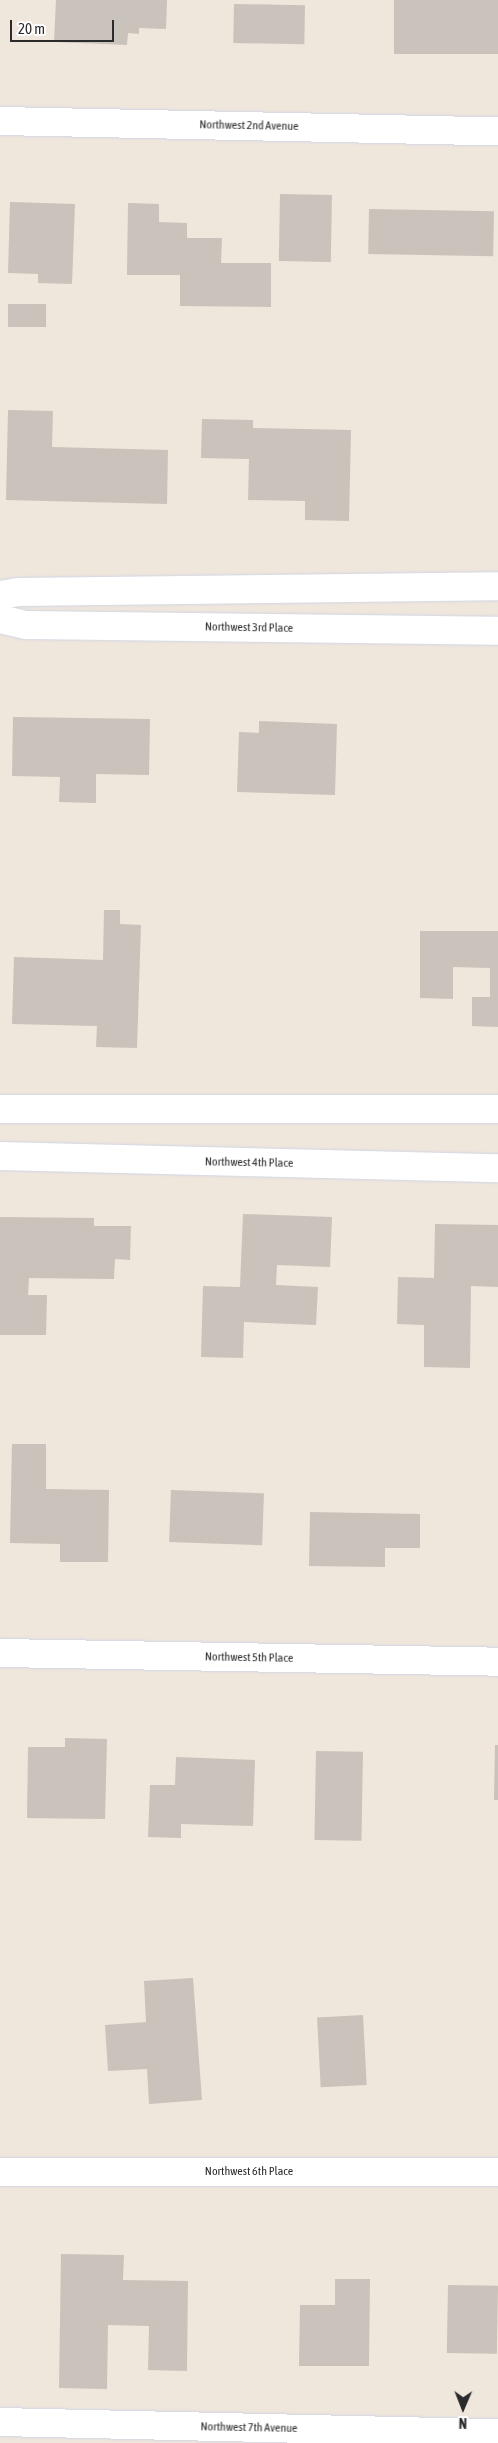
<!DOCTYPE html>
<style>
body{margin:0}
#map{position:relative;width:498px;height:2443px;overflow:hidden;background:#efe6dc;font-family:"Asap Condensed",sans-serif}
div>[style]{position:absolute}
.building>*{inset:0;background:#cac3bb;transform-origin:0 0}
.roads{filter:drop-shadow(0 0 1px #d1d5e6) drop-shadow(0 0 1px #d1d5e6)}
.minor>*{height:28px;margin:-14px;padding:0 14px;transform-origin:14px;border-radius:14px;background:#fff}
span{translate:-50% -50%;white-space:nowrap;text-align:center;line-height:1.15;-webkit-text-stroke:4px #fff;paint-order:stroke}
.street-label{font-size:12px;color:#2b2b2b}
.north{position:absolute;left:438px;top:2383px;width:50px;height:50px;-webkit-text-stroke:4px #fff;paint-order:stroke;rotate:181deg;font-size:14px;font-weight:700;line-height:20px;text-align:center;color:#2b2b2b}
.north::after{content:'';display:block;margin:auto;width:18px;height:22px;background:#2b2b2b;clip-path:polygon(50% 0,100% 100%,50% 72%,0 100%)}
.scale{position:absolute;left:10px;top:20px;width:104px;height:22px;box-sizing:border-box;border:2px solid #2b2b2b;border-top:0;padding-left:6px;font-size:15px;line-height:18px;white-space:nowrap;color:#2b2b2b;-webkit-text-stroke:4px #fff;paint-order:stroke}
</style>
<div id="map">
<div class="building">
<i style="clip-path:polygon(56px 0,167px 0,166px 29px,139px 28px,139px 34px,128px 33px,127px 45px,54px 42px)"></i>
<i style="left:394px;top:0;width:104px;height:54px"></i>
<i style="left:234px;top:4px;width:71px;height:39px;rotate:1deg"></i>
<i style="left:280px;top:194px;width:52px;height:67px;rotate:1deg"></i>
<i style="clip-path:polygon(10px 202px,75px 204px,72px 284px,38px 283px,38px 274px,8px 273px)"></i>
<i style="clip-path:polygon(128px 203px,159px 204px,159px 222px,187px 223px,187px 238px,222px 238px,221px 263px,271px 263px,271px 307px,180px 306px,180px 275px,127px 275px)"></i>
<i style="left:369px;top:209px;width:125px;height:45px;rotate:1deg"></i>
<i style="left:46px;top:304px;width:23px;height:38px;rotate:90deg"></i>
<i style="clip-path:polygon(8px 410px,53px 411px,52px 447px,168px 450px,167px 504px,6px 500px)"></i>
<i style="clip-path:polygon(202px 419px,253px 420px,253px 428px,351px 430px,349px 521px,305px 520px,305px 501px,248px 500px,249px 459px,201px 458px)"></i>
<i style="clip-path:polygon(13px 717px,150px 719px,149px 775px,96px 774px,96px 803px,59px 802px,60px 777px,12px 776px)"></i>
<i style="clip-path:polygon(259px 721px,337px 724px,335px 795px,237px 792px,239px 732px,259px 733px)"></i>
<i style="clip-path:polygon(104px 910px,120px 910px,120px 924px,141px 925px,137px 1048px,96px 1047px,97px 1026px,12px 1024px,14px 957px,103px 960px)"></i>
<i style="clip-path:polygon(420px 931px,498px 931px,498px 1027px,472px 1026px,472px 997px,490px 997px,490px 968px,453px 967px,453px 999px,420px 998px)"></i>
<i style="clip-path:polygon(243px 1214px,332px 1217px,330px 1267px,277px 1265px,276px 1285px,318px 1287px,316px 1325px,244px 1322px,243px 1358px,201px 1357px,203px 1286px,240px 1287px)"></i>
<i style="clip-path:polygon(0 1217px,94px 1218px,94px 1226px,131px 1226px,130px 1260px,115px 1259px,114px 1279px,29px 1278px,28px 1295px,47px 1295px,46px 1335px,0 1335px)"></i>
<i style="clip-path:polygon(435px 1224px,498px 1225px,498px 1287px,471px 1286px,470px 1368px,424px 1367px,424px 1325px,397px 1324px,398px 1277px,434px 1278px)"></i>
<i style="clip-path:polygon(12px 1444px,46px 1444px,46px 1489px,109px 1490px,108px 1562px,60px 1562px,60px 1544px,10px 1543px)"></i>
<i style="left:171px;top:1490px;width:93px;height:52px;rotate:2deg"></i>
<i style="clip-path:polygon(310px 1512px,420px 1514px,420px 1548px,385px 1548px,385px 1567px,309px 1566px)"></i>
<i style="clip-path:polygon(65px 1738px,107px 1739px,105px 1819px,27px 1818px,28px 1747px,65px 1747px)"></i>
<i style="clip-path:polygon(495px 1745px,498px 1745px,498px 1800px,494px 1800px)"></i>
<i style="left:316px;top:1751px;width:47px;height:89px;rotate:1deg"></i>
<i style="clip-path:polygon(176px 1757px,255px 1760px,253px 1826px,181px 1824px,181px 1838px,148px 1837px,150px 1785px,175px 1785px)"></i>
<i style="clip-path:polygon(193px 1978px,202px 2100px,149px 2104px,147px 2069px,108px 2071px,105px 2025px,146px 2022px,144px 1981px)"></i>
<i style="left:363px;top:2015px;width:70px;height:46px;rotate:87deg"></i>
<i style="clip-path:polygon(61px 2254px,124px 2255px,123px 2280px,188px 2281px,187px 2371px,148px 2370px,149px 2326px,108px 2325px,107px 2389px,59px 2388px)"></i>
<i style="clip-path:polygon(335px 2279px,370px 2279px,369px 2366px,299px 2366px,300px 2305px,335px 2305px)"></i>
<i style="left:448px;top:2285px;width:50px;height:68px;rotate:1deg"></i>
</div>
<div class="roads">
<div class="minor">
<i style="left:0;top:121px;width:498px;rotate:1.2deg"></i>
<i style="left:0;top:595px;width:18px;rotate:-9deg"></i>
<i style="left:18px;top:592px;width:480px;rotate:-0.7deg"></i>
<i style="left:0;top:619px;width:28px;rotate:13deg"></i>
<i style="left:27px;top:625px;width:471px;rotate:0.7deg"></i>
<i style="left:0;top:1109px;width:498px"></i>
<i style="left:0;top:1156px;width:498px;rotate:1.4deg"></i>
<i style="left:0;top:1653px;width:498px;rotate:1deg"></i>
<i style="left:0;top:2172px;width:498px"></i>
<i style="left:0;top:2422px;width:498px;rotate:1.3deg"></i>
</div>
</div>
<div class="street-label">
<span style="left:249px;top:126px;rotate:1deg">Northwest 2nd Avenue</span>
<span style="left:249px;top:628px;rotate:1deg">Northwest 3rd Place</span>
<span style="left:249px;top:1163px;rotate:1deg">Northwest 4th Place</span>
<span style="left:249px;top:1658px;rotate:1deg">Northwest 5th Place</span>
<span style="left:249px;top:2172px">Northwest 6th Place</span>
<span style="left:249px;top:2428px;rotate:1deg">Northwest 7th Avenue</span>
</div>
<div class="north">N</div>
<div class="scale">20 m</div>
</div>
